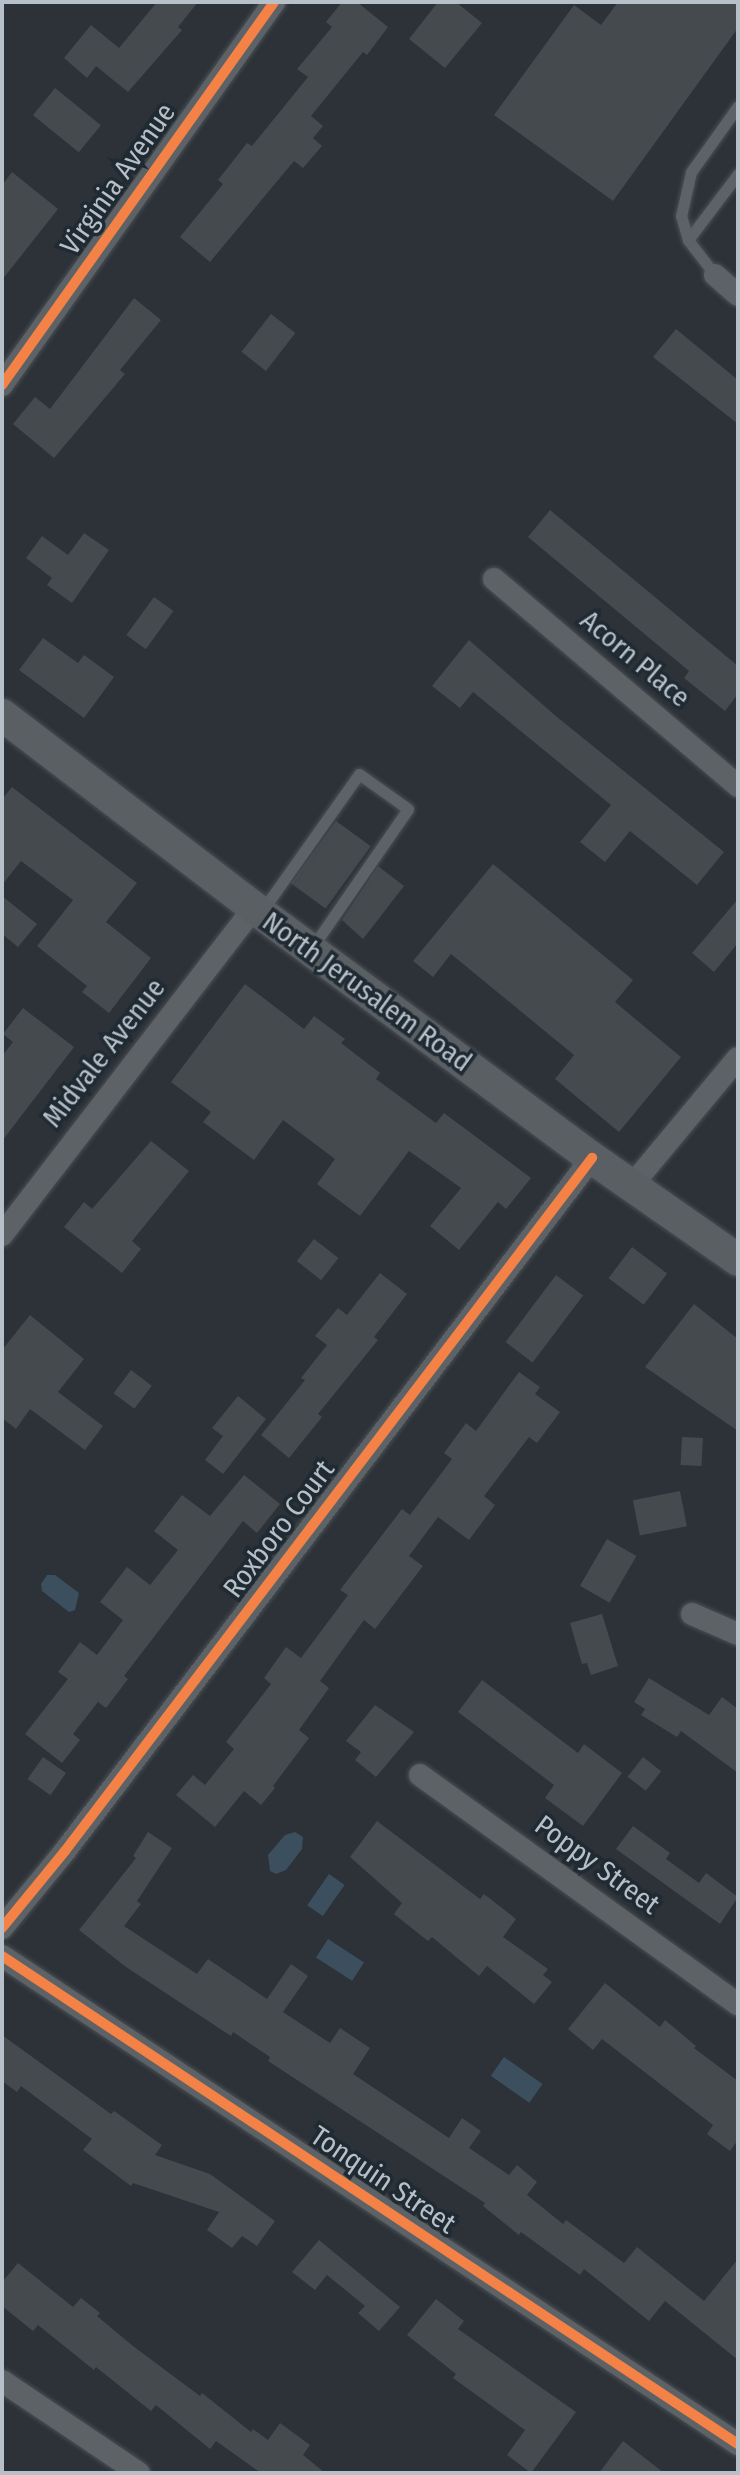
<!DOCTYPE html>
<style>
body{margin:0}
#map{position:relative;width:740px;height:2475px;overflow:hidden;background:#2c3238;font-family:"Fira Sans Condensed",sans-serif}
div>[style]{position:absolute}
.water>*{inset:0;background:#3b4f5f;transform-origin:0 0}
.building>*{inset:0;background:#444a4e;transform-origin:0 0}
.roads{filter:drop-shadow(0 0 2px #4a4e53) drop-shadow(0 0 2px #4a4e53)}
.service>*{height:11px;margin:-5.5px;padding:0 5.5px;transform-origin:5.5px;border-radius:5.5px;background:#5c6266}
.minor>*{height:22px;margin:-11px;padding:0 11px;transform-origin:11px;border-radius:11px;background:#5c6266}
.secondary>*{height:32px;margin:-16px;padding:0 16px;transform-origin:16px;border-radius:16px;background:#5a5f64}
.cycleway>*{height:10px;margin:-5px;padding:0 5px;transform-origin:5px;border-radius:5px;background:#f48246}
span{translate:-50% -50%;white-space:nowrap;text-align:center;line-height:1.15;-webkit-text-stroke:7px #1f2a33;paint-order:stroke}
.street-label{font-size:28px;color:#b7c0c8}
.frame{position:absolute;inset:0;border:4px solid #b7c0c8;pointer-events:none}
</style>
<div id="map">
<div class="water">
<i style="clip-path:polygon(47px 1575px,55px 1575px,79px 1593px,75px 1610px,69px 1612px,42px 1591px,41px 1584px)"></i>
<i style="clip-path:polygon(295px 1832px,303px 1837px,302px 1849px,286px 1870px,276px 1874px,270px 1871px,268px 1855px,285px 1835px)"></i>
<i style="left:329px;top:1874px;width:19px;height:38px;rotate:35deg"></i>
<i style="left:328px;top:1939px;width:43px;height:22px;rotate:33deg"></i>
<i style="left:504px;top:2057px;width:47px;height:23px;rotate:35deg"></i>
</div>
<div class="building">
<i style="clip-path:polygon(157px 2px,198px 2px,178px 27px,182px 30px,128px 92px,96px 66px,87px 78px,64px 58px,91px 25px,119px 48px)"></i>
<i style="clip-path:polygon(342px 2px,357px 2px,388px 27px,367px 55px,363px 52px,311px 116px,323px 126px,313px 138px,322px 146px,303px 168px,294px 161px,210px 262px,180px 237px,223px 184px,218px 180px,247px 143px,252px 146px,308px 77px,297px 69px,332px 27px,326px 22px)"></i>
<i style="clip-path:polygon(438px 2px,456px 2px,482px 23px,445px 68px,409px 39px)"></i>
<i style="clip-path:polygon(618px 2px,738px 2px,738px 28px,613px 201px,494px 115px,574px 5px,601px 25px)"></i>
<i style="left:55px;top:88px;width:59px;height:35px;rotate:39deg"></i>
<i style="clip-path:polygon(12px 172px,58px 209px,2px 280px,2px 185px)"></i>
<i style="clip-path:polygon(134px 298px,161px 320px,120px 370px,125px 374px,54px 458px,13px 424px,35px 397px,50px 409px)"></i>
<i style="left:271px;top:314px;width:31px;height:48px;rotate:38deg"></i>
<i style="clip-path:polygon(676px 329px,738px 380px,738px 424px,653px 357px)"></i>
<i style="clip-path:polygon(550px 510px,738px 666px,738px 694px,725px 711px,684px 678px,689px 671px,528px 537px)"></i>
<i style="clip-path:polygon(84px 533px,109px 550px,72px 603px,47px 585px,52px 578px,26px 558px,42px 536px,68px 555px)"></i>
<i style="left:154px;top:597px;width:24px;height:47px;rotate:36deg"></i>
<i style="clip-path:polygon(43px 638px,78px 663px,84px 655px,114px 677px,84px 718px,19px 670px)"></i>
<i style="clip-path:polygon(469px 640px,557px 717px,724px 852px,697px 885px,630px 831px,605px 862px,580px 842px,611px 805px,473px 692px,460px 708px,432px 686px)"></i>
<i style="clip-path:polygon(12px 787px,137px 883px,106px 922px,151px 958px,109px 1013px,82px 992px,87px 986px,37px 946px,73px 900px,21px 861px,2px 885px,2px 799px)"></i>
<i style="left:336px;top:821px;width:43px;height:77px;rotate:36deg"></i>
<i style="clip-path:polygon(493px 864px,633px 980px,615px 1002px,681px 1057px,619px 1132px,555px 1079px,574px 1055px,451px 954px,433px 977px,413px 961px)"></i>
<i style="clip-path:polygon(378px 866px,404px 886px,363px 939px,342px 920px)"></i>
<i style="clip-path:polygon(2px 896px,37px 924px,18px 947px,2px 934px)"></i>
<i style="clip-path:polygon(738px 899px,738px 943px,714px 972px,692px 953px)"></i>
<i style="clip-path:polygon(245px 984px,304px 1029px,314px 1016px,345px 1039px,341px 1043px,380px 1073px,376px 1079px,436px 1123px,444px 1113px,531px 1178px,506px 1209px,498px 1202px,459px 1250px,430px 1226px,461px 1188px,409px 1151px,360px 1216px,317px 1184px,335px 1159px,283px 1120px,254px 1160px,203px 1122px,211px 1112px,171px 1082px)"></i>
<i style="clip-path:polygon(23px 1008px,74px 1047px,2px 1141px,2px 1056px,13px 1042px,3px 1034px)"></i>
<i style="clip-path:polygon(151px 1141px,189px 1171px,132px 1241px,141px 1249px,122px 1273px,64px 1227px,84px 1202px,92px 1209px)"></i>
<i style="left:314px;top:1239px;width:31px;height:28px;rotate:38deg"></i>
<i style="left:632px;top:1247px;width:44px;height:39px;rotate:37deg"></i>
<i style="clip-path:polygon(380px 1273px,407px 1294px,374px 1337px,378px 1340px,318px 1414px,322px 1417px,289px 1458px,261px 1435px,305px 1380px,301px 1378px,327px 1345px,315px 1336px,338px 1308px,347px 1315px)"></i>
<i style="left:556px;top:1275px;width:34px;height:84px;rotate:37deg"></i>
<i style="clip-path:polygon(694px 1304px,738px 1339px,738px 1431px,645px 1367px)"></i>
<i style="clip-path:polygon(30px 1315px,84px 1359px,58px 1392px,103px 1426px,85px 1450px,30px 1409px,16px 1429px,2px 1418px,2px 1350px)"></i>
<i style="left:131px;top:1370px;width:26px;height:29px;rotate:37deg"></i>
<i style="clip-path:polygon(519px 1372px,540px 1387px,535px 1394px,560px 1412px,537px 1443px,529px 1437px,484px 1496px,495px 1505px,469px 1540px,438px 1517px,409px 1556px,423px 1566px,375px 1629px,364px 1620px,320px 1681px,329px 1688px,299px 1730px,309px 1738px,273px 1786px,275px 1788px,261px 1805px,244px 1791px,215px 1827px,176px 1795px,193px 1775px,205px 1785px,234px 1749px,226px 1742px,271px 1684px,264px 1678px,286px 1647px,301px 1658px,348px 1595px,340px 1590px,402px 1509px,410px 1515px,452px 1459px,444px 1453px,466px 1423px,476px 1431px)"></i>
<i style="clip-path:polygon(238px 1396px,266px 1419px,223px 1474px,205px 1460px,223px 1436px,212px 1428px)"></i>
<i style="left:682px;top:1437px;width:21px;height:28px;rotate:3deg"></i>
<i style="clip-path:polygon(244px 1475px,280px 1504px,257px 1533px,243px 1521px,124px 1676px,128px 1679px,106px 1708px,98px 1702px,73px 1734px,80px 1740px,62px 1763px,25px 1734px,68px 1679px,58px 1672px,80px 1642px,97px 1655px,123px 1620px,100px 1602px,127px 1567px,150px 1585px,178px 1550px,154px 1531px,182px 1495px,210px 1516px)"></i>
<i style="left:680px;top:1491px;width:36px;height:48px;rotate:79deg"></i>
<i style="left:607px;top:1539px;width:34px;height:54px;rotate:30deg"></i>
<i style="clip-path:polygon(602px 1614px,618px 1666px,591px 1675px,587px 1663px,582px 1664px,570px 1623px)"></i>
<i style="clip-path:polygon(649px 1678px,709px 1715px,722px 1697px,738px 1709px,738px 1773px,681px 1731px,677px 1737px,641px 1715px,645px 1709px,634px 1702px)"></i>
<i style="clip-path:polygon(482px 1680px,578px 1753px,584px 1744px,622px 1773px,583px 1826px,545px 1798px,554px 1785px,458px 1712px)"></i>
<i style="clip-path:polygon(375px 1705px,414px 1732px,376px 1777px,355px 1760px,361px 1752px,346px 1741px)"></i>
<i style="left:43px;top:1757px;width:28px;height:27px;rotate:35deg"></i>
<i style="left:643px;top:1757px;width:23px;height:25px;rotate:38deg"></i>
<i style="clip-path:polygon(377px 1821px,480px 1899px,484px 1894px,516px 1919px,503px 1937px,548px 1969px,543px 1975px,552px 1982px,534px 2004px,487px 1966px,479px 1976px,432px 1937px,428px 1941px,394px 1914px,402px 1903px,350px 1857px)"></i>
<i style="clip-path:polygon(633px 1826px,670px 1853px,666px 1859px,699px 1883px,706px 1873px,738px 1897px,720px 1924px,616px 1849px)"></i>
<i style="clip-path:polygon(148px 1832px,172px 1848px,137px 1901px,141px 1904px,124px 1926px,197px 1974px,208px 1959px,267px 1999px,291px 1964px,308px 1976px,283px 2012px,330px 2043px,340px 2028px,370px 2048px,353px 2074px,449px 2138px,462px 2118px,481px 2131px,469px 2148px,509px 2175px,517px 2165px,537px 2182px,527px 2195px,563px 2224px,566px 2220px,624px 2263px,637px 2247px,704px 2301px,738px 2259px,738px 2360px,665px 2301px,649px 2321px,584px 2269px,580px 2275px,521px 2232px,519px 2235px,483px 2206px,485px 2203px,268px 2061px,270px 2057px,233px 2032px,231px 2036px,126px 1967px,79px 1930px,136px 1858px,133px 1856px)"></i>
<i style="clip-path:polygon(605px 1983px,660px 2027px,665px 2020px,696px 2046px,694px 2048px,738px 2081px,738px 2140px,730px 2151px,707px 2134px,713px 2125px,602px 2039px,593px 2050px,568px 2029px)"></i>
<i style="clip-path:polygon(2px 2035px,111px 2114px,114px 2111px,162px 2145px,155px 2155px,210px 2174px,275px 2221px,257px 2246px,242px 2236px,232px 2248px,207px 2230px,219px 2212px,133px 2183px,131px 2186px,83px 2150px,92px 2139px,21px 2086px,17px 2092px,2px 2081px)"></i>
<i style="clip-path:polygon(319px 2240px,400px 2307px,379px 2331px,358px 2313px,365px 2306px,327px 2275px,315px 2290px,292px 2272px)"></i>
<i style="clip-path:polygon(18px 2263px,73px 2307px,81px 2298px,100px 2313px,97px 2316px,133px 2346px,200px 2396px,202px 2393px,251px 2432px,253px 2429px,268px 2440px,280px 2423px,310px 2445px,303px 2455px,325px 2473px,261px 2473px,216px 2441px,210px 2449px,156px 2405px,151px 2411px,96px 2367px,94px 2370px,38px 2325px,33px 2331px,2px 2306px,2px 2282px)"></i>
<i style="clip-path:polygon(436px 2299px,464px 2321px,458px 2329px,576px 2412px,531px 2473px,507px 2455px,525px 2430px,453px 2378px,456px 2374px,407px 2335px)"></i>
<i style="clip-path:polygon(623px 2441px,664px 2473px,599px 2473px)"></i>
</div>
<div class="roads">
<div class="service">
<i style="left:688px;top:240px;width:83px;rotate:-52.9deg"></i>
<i style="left:715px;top:275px;width:44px;rotate:-127.6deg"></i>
<i style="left:688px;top:240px;width:25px;rotate:-106deg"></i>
<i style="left:681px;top:216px;width:45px;rotate:-77.2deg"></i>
<i style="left:691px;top:172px;width:81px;rotate:-54.5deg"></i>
<i style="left:262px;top:911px;width:168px;rotate:-54.7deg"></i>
<i style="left:359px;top:774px;width:60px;rotate:35.5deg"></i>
<i style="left:408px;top:809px;width:167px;rotate:124.7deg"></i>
</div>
<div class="minor">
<i style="left:715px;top:275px;width:30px;rotate:41deg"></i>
<i style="left:2px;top:385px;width:470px;rotate:-54.6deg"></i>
<i style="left:494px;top:579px;width:320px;rotate:40.3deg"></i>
<i style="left:632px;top:1185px;width:165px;rotate:-50.2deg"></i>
<i style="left:2px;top:1235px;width:413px;rotate:-52.4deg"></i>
<i style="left:692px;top:1614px;width:50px;rotate:23.5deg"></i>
<i style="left:420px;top:1775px;width:392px;rotate:35.8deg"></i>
<i style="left:2px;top:1928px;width:99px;rotate:-50.7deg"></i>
<i style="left:65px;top:1851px;width:871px;rotate:-52.75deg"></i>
<i style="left:2px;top:1956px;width:883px;rotate:33.55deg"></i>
<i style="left:2px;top:2381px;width:165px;rotate:33.9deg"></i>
</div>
<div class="secondary">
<i style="left:2px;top:715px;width:317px;rotate:37.4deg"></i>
<i style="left:254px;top:908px;width:420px;rotate:36.5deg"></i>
<i style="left:592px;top:1158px;width:178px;rotate:34.9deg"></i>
</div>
</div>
<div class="cycleway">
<i style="left:2px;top:385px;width:470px;rotate:-54.6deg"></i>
<i style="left:2px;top:1928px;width:99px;rotate:-50.7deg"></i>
<i style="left:65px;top:1851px;width:871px;rotate:-52.75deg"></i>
<i style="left:2px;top:1956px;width:883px;rotate:33.55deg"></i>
</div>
<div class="street-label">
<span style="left:118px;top:179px;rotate:-55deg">Virginia Avenue</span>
<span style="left:635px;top:659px;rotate:40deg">Acorn Place</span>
<span style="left:367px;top:992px;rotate:36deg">North Jerusalem Road</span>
<span style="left:104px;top:1053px;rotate:-52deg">Midvale Avenue</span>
<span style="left:279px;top:1529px;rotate:-53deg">Roxboro Court</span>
<span style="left:597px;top:1865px;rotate:36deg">Poppy Street</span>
<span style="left:383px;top:2180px;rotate:34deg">Tonquin Street</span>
</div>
<div class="frame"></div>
</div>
